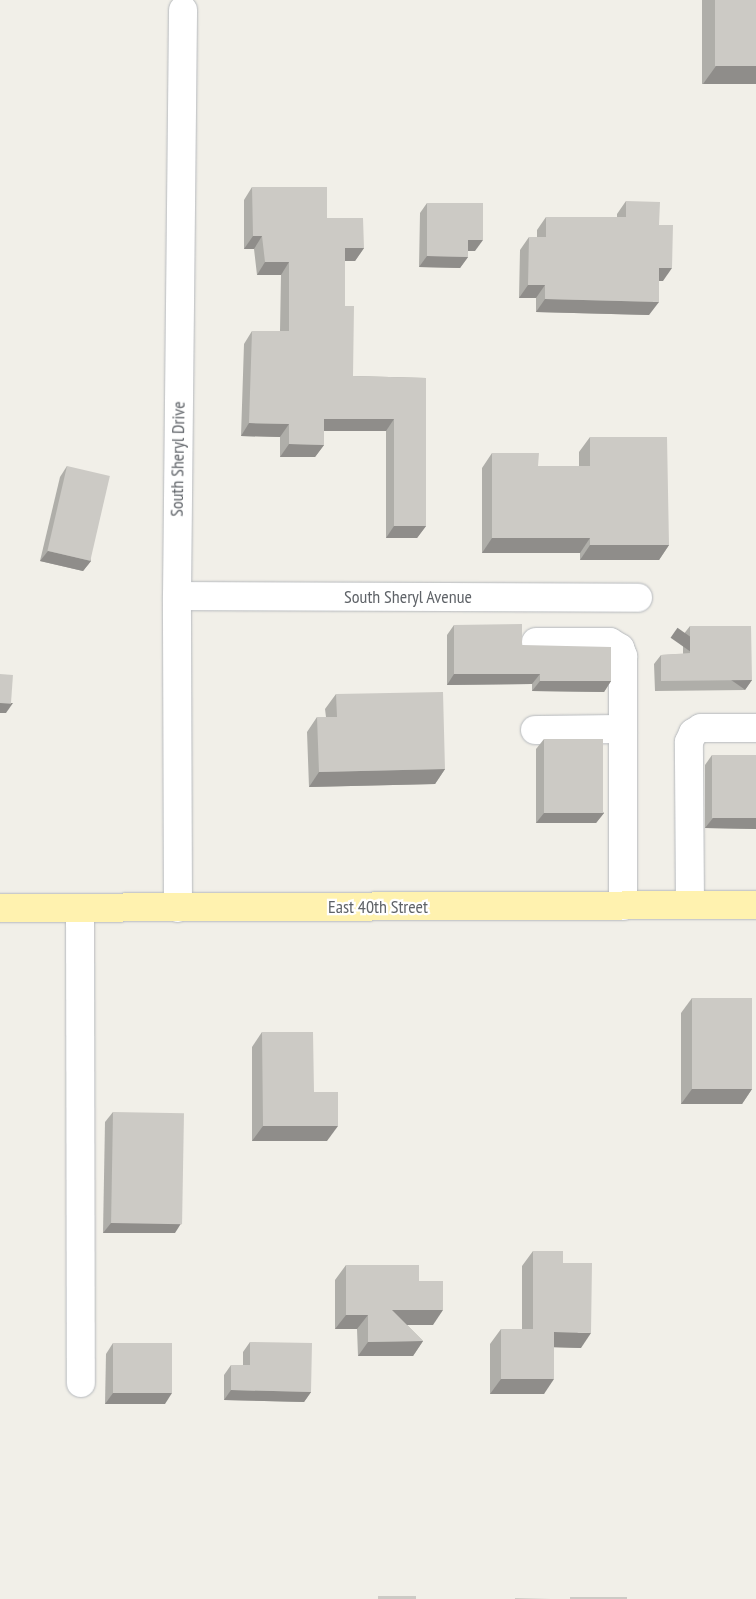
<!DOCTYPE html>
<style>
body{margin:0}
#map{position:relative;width:756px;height:1599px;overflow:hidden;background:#f1efe8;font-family:"PT Sans Narrow",sans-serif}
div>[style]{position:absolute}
.roads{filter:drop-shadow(0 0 1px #b5b8bc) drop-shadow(0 0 1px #b5b8bc)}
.minor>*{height:28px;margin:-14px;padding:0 14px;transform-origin:14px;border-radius:14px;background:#fff}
.major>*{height:28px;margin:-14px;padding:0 14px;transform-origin:14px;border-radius:14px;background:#fff2af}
.wall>*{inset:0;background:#afaea9;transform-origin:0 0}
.shaded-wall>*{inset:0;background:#8f8d8a;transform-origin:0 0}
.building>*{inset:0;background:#cccac5;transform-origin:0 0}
span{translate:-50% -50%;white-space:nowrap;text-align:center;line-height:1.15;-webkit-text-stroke:4.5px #fff;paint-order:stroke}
.street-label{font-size:18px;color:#5f6368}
</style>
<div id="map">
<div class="roads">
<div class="minor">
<i style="left:177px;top:596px;width:461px;rotate:0.2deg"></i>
<i style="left:536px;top:642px;width:74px"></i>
<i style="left:610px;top:642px;width:12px;rotate:31deg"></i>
<i style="left:620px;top:648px;width:9px;rotate:69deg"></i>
<i style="left:623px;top:656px;width:250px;rotate:90deg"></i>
<i style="left:535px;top:730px;width:88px;rotate:-0.7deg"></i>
<i style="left:690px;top:905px;width:163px;rotate:-90.4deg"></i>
<i style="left:689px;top:742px;width:10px;rotate:-66deg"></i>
<i style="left:693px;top:733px;width:9px;rotate:-32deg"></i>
<i style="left:701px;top:728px;width:55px"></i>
<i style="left:80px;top:908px;width:475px;rotate:89.9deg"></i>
<i style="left:178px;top:908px;width:312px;rotate:-90.2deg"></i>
<i style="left:177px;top:596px;width:586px;rotate:-89.41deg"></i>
</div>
<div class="major">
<i style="left:0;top:908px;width:756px;rotate:-0.23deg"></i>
</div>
</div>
<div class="wall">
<i style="left:702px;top:0;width:54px;height:84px"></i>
<i style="clip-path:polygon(252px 187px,327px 218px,364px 248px,355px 261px,345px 261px,345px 306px,353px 376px,426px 378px,426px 526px,417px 538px,386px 538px,386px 431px,324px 431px,324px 445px,315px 457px,280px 457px,280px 437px,241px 436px,244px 344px,252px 331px,280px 331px,281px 275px,257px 275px,254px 249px,244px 249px,244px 200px)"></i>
<i style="clip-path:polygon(626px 201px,659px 225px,663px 281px,659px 281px,649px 315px,536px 312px,536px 298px,519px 298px,520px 250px,529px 237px,537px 237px,537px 230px,546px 217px,617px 217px,617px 214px)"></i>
<i style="clip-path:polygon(427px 203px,475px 251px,468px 251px,468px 257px,460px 268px,419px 267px,420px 213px)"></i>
<i style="clip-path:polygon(590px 437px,669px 545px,659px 560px,580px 560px,580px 553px,482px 553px,482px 468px,492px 453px,538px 466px,579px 466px,579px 452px)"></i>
<i style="clip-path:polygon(67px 466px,91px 561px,83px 571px,40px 561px,60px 477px)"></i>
<i style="clip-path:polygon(454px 625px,522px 645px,611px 681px,604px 692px,532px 691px,532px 684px,447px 685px,447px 635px)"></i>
<i style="clip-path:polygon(690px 626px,752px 680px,745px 690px,655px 691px,654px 664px,661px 655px,683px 654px,683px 635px)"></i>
<i style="clip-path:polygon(336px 694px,445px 769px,435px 784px,309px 787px,307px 732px,317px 717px,326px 717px,325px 709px)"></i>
<i style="clip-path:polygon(544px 739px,604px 813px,596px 823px,536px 823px,536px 749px)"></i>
<i style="clip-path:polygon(712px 755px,756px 755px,756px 829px,705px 828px,705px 765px)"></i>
<i style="clip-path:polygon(692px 998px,752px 1089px,742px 1104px,681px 1104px,681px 1013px)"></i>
<i style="clip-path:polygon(262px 1032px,314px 1092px,327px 1141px,252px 1141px,252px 1047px)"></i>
<i style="clip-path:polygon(113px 1112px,175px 1233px,103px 1233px,105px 1122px)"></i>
<i style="clip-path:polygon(533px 1251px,563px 1263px,581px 1348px,554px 1347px,544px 1394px,490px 1394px,490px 1344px,501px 1329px,522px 1329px,522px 1266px)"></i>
<i style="clip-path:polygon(346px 1265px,419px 1281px,433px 1325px,407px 1325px,423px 1341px,413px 1356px,358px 1356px,357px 1329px,335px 1329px,335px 1280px)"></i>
<i style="clip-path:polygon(250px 1342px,311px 1392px,304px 1402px,224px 1400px,224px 1375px,231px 1365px,243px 1365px,243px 1352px)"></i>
<i style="clip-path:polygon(113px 1343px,165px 1404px,105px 1404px,106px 1354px)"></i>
</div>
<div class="shaded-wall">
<i style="clip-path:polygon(716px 66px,756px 66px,756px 84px,703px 84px)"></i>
<i style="clip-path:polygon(253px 236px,262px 236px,254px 249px,244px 249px)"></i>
<i style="clip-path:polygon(468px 240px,483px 240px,475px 251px,460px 251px)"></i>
<i style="clip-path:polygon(345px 248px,364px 248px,355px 261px,336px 261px)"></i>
<i style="clip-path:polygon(427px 256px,468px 257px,460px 268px,419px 267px)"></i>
<i style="clip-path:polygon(265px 262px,289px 262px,281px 275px,257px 275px)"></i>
<i style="clip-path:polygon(659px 268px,672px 268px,663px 281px,649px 281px)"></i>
<i style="clip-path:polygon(528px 285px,545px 285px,536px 298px,519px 298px)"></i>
<i style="clip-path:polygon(545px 299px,659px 302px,649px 315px,536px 312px)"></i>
<i style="clip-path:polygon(324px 419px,394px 419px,386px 431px,315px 431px)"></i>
<i style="clip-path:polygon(249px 423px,289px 424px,280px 437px,241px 436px)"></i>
<i style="clip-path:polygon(289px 444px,324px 445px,315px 457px,280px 457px)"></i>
<i style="clip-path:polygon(394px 526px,426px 526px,417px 538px,386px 538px)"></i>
<i style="clip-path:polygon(492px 538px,590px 538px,580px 553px,482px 553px)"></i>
<i style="clip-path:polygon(590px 545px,669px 545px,659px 560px,580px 560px)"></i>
<i style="clip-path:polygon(48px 551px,91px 561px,83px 571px,40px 561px)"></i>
<i style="clip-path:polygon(454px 674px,540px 674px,532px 684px,447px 685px)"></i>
<i style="left:752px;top:680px;width:12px;height:91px;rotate:125deg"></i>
<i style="clip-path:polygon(540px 681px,611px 681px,604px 692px,532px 691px)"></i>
<i style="clip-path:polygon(0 703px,13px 703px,6px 713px,0 713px)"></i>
<i style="clip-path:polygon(445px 769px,435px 784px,309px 787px,319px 772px)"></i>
<i style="clip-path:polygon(544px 813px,604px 813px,596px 823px,536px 823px)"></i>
<i style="clip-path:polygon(713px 818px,756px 818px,756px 829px,705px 828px)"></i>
<i style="clip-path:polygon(692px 1089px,752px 1089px,742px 1104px,681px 1104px)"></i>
<i style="clip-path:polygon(263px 1126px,338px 1126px,327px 1141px,252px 1141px)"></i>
<i style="clip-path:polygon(182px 1222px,175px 1233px,103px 1233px,111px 1223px)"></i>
<i style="clip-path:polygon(392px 1310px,443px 1310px,433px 1325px,381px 1325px)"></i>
<i style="clip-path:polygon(346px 1315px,368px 1315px,357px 1329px,335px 1329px)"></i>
<i style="clip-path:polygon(554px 1332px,591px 1333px,581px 1348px,544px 1347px)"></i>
<i style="clip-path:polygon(423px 1341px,413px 1356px,358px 1356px,368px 1342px)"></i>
<i style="clip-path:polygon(501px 1379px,554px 1379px,544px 1394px,490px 1394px)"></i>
<i style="clip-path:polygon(231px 1390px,311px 1392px,304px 1402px,224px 1400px)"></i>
<i style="clip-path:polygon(113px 1393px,172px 1393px,165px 1404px,105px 1404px)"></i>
</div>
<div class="building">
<i style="left:715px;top:0;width:41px;height:66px"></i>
<i style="clip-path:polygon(252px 187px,327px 187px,327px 218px,363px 218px,364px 248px,345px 248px,345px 306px,354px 306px,353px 376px,426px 378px,426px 526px,394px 526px,394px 419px,324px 419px,324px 445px,289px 444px,289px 424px,249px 423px,252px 331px,289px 331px,289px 262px,265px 262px,262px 236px,253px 236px)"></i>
<i style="clip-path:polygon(626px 201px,660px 202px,659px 225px,673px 225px,672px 268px,659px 268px,659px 302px,545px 299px,545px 285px,528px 285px,529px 237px,546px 237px,546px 217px,626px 217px)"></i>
<i style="clip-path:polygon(427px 203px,483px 203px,483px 240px,468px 240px,468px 257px,427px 256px)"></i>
<i style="clip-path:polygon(590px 437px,667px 437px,669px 545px,590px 545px,590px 538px,492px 538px,492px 453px,539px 453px,538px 466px,590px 466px)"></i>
<i style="left:67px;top:466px;width:44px;height:87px;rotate:13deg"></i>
<i style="clip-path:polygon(522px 624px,522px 645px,611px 647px,611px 681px,540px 681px,540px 674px,454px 674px,454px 625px)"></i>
<i style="clip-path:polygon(690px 626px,751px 626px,752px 680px,661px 681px,661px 655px,690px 653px)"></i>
<i style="left:0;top:674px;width:13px;height:29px;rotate:4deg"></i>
<i style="clip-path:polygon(443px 692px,445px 769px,319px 772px,317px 717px,337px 717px,336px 694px)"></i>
<i style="left:544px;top:739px;width:59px;height:74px"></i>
<i style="left:712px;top:755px;width:44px;height:63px"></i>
<i style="left:692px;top:998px;width:60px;height:91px"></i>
<i style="clip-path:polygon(262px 1032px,313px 1032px,314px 1092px,338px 1092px,338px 1126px,263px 1126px)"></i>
<i style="left:113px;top:1112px;width:71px;height:111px;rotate:1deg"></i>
<i style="clip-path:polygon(533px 1251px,563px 1251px,563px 1263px,592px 1263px,591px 1333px,554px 1332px,554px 1379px,501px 1379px,501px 1329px,533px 1329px)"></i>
<i style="clip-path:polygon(346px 1265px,419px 1265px,419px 1281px,443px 1281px,443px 1310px,392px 1310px,423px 1341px,368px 1342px,368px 1315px,346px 1315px)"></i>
<i style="clip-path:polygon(250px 1342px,312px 1343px,311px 1392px,231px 1390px,231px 1365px,250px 1365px)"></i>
<i style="left:113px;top:1343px;width:59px;height:50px"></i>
<i style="left:378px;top:1596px;width:38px;height:3px"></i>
<i style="left:570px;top:1597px;width:57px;height:2px"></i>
<i style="clip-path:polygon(515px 1598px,551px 1599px,515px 1599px)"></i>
</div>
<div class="street-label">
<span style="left:178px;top:459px;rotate:-89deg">South Sheryl Drive</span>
<span style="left:408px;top:597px">South Sheryl Avenue</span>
<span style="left:378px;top:907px">East 40th Street</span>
</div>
</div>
